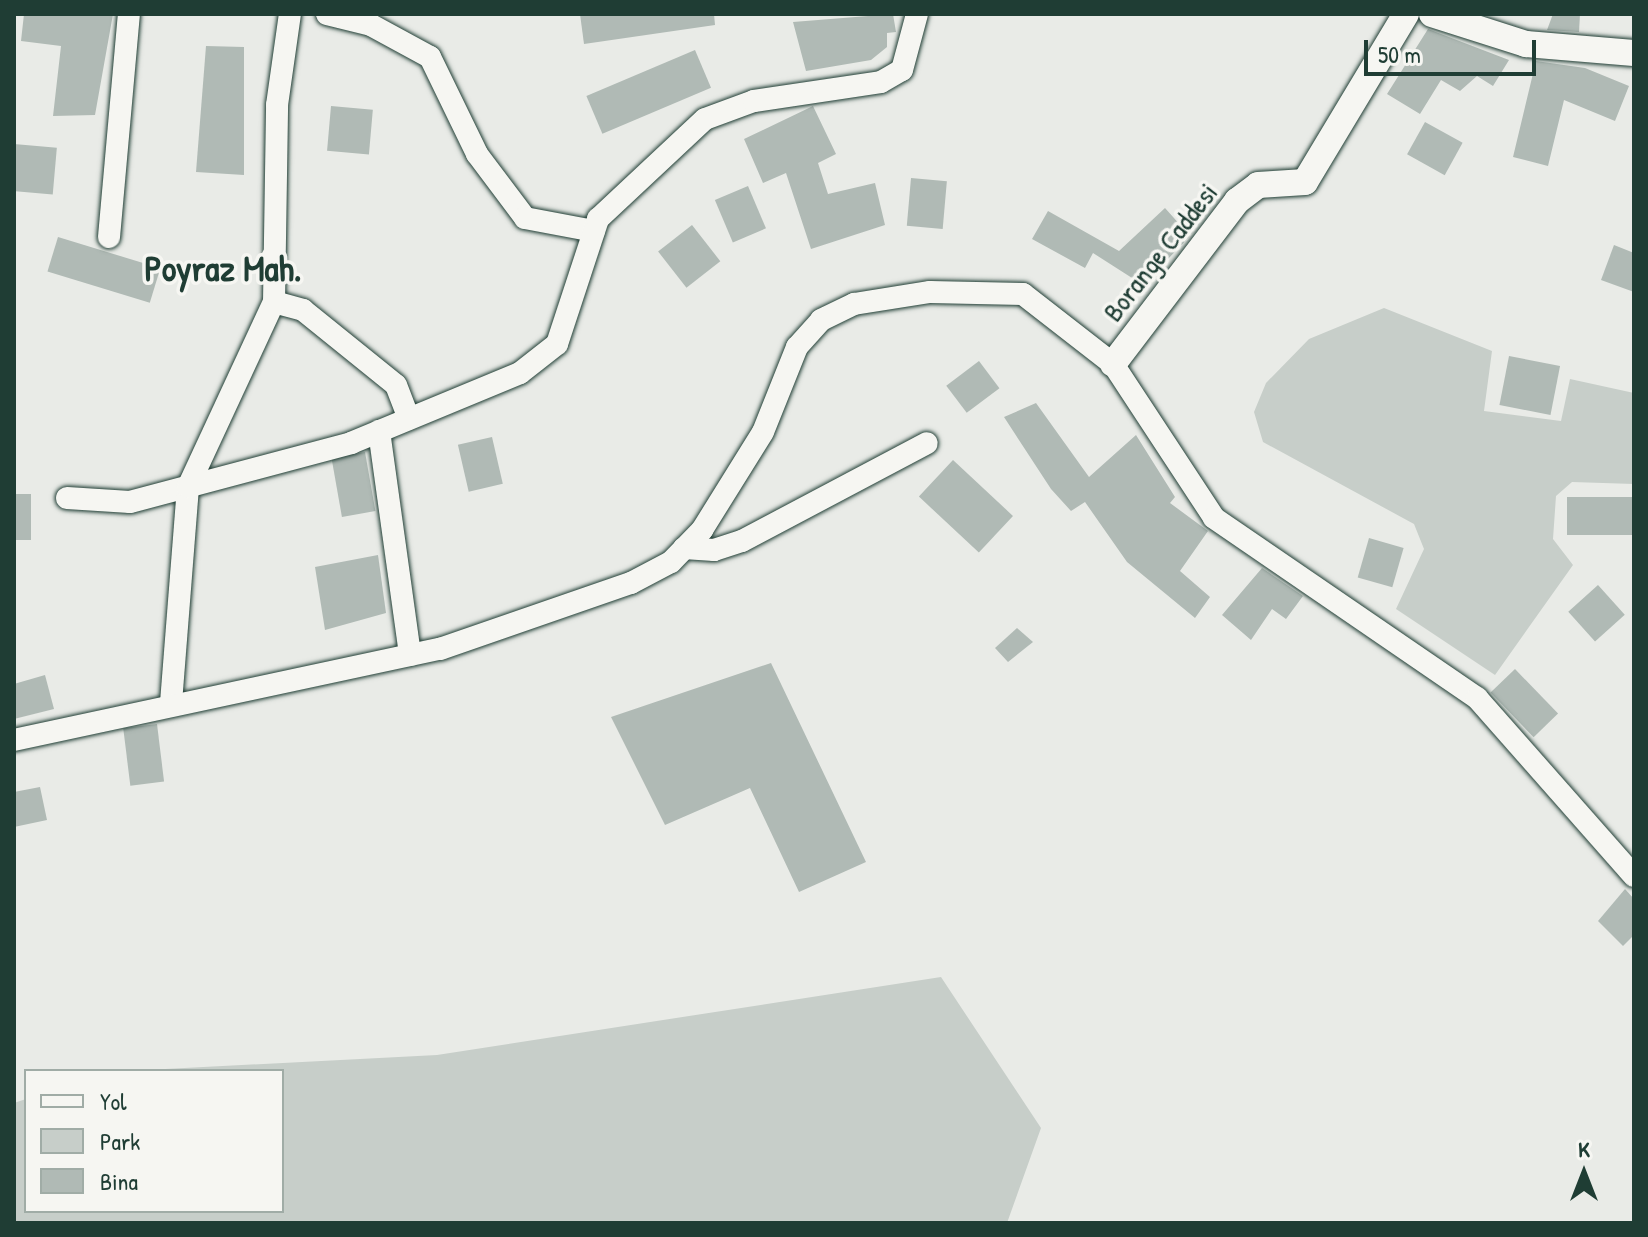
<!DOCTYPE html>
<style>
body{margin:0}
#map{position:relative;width:1648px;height:1237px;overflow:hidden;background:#e9ebe7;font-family:"Patrick Hand",sans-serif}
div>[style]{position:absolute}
.green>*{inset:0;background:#c7cec9}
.building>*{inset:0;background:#b0bab5;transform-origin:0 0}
.roads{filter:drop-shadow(0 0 2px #1f3d34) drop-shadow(0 0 2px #1f3d34)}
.minor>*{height:22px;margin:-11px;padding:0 11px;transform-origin:11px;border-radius:11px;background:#f6f6f2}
.tertiary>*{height:26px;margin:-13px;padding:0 13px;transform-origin:13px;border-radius:13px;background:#f6f6f2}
span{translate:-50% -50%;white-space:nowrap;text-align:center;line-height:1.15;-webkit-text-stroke:7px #f6f6f2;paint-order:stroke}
.street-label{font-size:28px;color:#1f3d34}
.district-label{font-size:36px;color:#1f3d34;font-weight:700}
.frame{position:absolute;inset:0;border:16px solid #1f3d34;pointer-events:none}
.legend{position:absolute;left:24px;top:1069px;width:260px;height:144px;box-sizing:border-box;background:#f6f6f2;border:2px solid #a0aca6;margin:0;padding:10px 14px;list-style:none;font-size:24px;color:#1f3d34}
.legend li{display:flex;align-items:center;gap:16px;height:40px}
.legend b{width:40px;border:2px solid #a0aca6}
.north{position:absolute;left:1544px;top:1133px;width:80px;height:80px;-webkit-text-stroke:6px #f6f6f2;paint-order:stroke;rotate:0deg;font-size:22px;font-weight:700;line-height:32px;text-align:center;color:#1f3d34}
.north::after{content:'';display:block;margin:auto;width:28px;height:36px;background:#1f3d34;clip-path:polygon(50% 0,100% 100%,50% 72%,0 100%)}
.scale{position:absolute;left:1364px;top:40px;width:172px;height:36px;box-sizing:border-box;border:4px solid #1f3d34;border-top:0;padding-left:10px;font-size:24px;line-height:28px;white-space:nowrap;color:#1f3d34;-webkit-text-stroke:6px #f6f6f2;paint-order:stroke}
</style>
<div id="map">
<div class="green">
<i style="clip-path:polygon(1384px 308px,1492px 351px,1484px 411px,1561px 421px,1570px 379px,1634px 393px,1634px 484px,1572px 482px,1556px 496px,1553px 539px,1573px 565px,1495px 675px,1396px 609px,1424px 549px,1414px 524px,1263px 442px,1254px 412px,1266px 383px,1309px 339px)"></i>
<i style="clip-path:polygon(941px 977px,1041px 1128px,1007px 1223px,14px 1223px,14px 1103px,26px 1099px,26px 1211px,282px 1211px,282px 1071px,127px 1071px,437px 1055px)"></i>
</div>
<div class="building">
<i style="clip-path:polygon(24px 14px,113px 14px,95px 115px,53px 116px,61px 46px,21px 41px)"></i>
<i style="clip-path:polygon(580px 14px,714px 14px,715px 25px,584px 44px)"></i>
<i style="clip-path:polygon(893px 14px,896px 32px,887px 33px,887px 47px,871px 60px,806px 71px,793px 22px)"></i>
<i style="clip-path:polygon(1553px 14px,1580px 14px,1579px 32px,1547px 30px)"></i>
<i style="clip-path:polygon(1428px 29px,1509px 60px,1493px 86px,1477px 76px,1460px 91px,1441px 80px,1420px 114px,1387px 94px)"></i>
<i style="clip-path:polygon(206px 46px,244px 47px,244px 175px,196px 172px)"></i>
<i style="left:695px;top:50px;width:41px;height:118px;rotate:67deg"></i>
<i style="clip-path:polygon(1536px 61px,1585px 68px,1629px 86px,1615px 121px,1564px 100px,1548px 166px,1513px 157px)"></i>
<i style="left:331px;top:106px;width:42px;height:45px;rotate:5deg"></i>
<i style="clip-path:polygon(813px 106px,836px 154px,818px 163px,828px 194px,875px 183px,885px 225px,811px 249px,786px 173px,763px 183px,744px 139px)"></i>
<i style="left:1425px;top:122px;width:43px;height:37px;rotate:29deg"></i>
<i style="left:14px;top:144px;width:43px;height:47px;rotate:5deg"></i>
<i style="left:911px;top:178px;width:36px;height:48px;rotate:5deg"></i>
<i style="left:748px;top:186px;width:46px;height:36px;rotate:67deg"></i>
<i style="clip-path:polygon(1165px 208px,1190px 236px,1143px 285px,1093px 253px,1085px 268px,1032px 239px,1048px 211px,1119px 251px)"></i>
<i style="left:692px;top:225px;width:46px;height:43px;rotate:52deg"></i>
<i style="left:58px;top:237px;width:107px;height:36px;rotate:17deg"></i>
<i style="clip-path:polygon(1614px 245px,1634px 253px,1634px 292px,1601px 280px)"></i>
<i style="left:1509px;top:356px;width:52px;height:50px;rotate:11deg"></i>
<i style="left:979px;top:361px;width:34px;height:41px;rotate:53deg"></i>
<i style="clip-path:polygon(1036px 403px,1089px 477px,1136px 435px,1175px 497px,1170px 503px,1208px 531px,1180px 571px,1210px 597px,1195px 618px,1127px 562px,1085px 502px,1071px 511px,1051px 489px,1004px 417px)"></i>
<i style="left:492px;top:437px;width:48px;height:35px;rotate:77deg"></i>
<i style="left:365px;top:452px;width:60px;height:34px;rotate:80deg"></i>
<i style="left:953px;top:460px;width:82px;height:50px;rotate:43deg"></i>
<i style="left:14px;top:494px;width:17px;height:46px"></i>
<i style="left:1634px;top:497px;width:38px;height:67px;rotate:90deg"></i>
<i style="left:1369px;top:538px;width:36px;height:41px;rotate:16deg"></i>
<i style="clip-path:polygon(378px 555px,386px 613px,325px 630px,315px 567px)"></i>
<i style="clip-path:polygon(1262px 568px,1303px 596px,1286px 619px,1272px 609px,1251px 640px,1222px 615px)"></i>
<i style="left:1598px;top:585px;width:40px;height:40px;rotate:48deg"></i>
<i style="clip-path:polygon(1017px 628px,1033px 642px,1008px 662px,995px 648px)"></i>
<i style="clip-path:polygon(771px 663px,866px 862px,799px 892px,750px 788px,665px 825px,611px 717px)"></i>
<i style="left:1515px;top:669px;width:62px;height:34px;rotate:46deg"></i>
<i style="clip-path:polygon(45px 675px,54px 709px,14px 719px,14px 684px)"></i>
<i style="left:157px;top:724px;width:58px;height:34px;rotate:83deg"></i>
<i style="clip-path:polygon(40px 787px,47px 820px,14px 827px,14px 792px)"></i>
<i style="clip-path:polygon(1625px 889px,1634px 899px,1634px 935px,1623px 946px,1598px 921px)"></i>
</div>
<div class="roads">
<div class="minor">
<i style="left:327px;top:14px;width:45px;rotate:14deg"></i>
<i style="left:371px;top:25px;width:67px;rotate:28.5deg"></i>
<i style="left:430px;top:57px;width:108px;rotate:64.1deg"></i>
<i style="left:477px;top:154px;width:80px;rotate:53.1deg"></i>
<i style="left:525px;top:218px;width:70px;rotate:10.7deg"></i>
<i style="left:109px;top:237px;width:224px;rotate:-84.9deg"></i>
<i style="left:274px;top:302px;width:30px;rotate:15deg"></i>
<i style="left:303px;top:310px;width:119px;rotate:38.9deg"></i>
<i style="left:396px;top:385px;width:36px;rotate:69deg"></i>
<i style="left:379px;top:431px;width:226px;rotate:82.1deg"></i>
<i style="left:67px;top:498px;width:63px;rotate:3.6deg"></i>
<i style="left:130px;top:502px;width:229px;rotate:-14.9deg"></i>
<i style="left:351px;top:443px;width:183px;rotate:-22.5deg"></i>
<i style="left:520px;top:373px;width:47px;rotate:-38.1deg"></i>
<i style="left:557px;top:344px;width:132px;rotate:-71.8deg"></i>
<i style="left:598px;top:219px;width:146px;rotate:-43.1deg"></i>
<i style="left:705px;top:119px;width:52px;rotate:-20.2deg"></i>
<i style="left:754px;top:101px;width:128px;rotate:-8.5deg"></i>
<i style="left:881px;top:82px;width:24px;rotate:-30deg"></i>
<i style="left:902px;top:70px;width:58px;rotate:-75deg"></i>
<i style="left:684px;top:548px;width:30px;rotate:4deg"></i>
<i style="left:714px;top:550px;width:29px;rotate:-18deg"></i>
<i style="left:742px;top:541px;width:209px;rotate:-27.9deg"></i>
<i style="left:171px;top:703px;width:217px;rotate:-85.5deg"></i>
<i style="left:188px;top:487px;width:204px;rotate:-65.1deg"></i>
<i style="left:274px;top:302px;width:197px;rotate:-89.1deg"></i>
<i style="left:277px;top:105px;width:92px;rotate:-81.9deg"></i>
<i style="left:14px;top:740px;width:436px;rotate:-12.1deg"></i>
<i style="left:440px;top:649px;width:202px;rotate:-19.1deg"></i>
<i style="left:631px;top:583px;width:45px;rotate:-27.7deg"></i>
<i style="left:671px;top:562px;width:45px;rotate:-45.9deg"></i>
<i style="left:702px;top:530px;width:115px;rotate:-58.1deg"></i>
<i style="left:763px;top:432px;width:92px;rotate:-68.2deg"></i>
<i style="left:797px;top:347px;width:36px;rotate:-48deg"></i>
<i style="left:821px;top:320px;width:37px;rotate:-26deg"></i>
<i style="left:854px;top:304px;width:77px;rotate:-9deg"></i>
<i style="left:930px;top:292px;width:93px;rotate:1.2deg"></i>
<i style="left:1023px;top:294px;width:114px;rotate:37.9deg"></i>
<i style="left:1113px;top:364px;width:184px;rotate:56.7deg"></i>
<i style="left:1214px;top:518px;width:319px;rotate:34.4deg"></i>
<i style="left:1477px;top:698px;width:237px;rotate:48.6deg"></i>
</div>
<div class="tertiary">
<i style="left:1432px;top:14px;width:99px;rotate:17.7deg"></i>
<i style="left:1526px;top:44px;width:108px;rotate:4.8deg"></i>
<i style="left:1113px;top:364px;width:205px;rotate:-52.7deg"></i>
<i style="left:1237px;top:201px;width:26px;rotate:-37deg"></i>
<i style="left:1258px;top:185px;width:47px;rotate:-3.7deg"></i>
<i style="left:1305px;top:182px;width:196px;rotate:-59deg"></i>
</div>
</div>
<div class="street-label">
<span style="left:1160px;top:252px;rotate:-52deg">Borange Caddesi</span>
</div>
<div class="district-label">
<span style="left:223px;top:268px">Poyraz Mah.</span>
</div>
<div class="frame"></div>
<ul class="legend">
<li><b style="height:10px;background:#f6f6f2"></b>Yol</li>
<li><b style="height:22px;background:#c7cec9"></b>Park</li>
<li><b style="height:22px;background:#b0bab5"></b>Bina</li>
</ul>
<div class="north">K</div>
<div class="scale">50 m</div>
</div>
